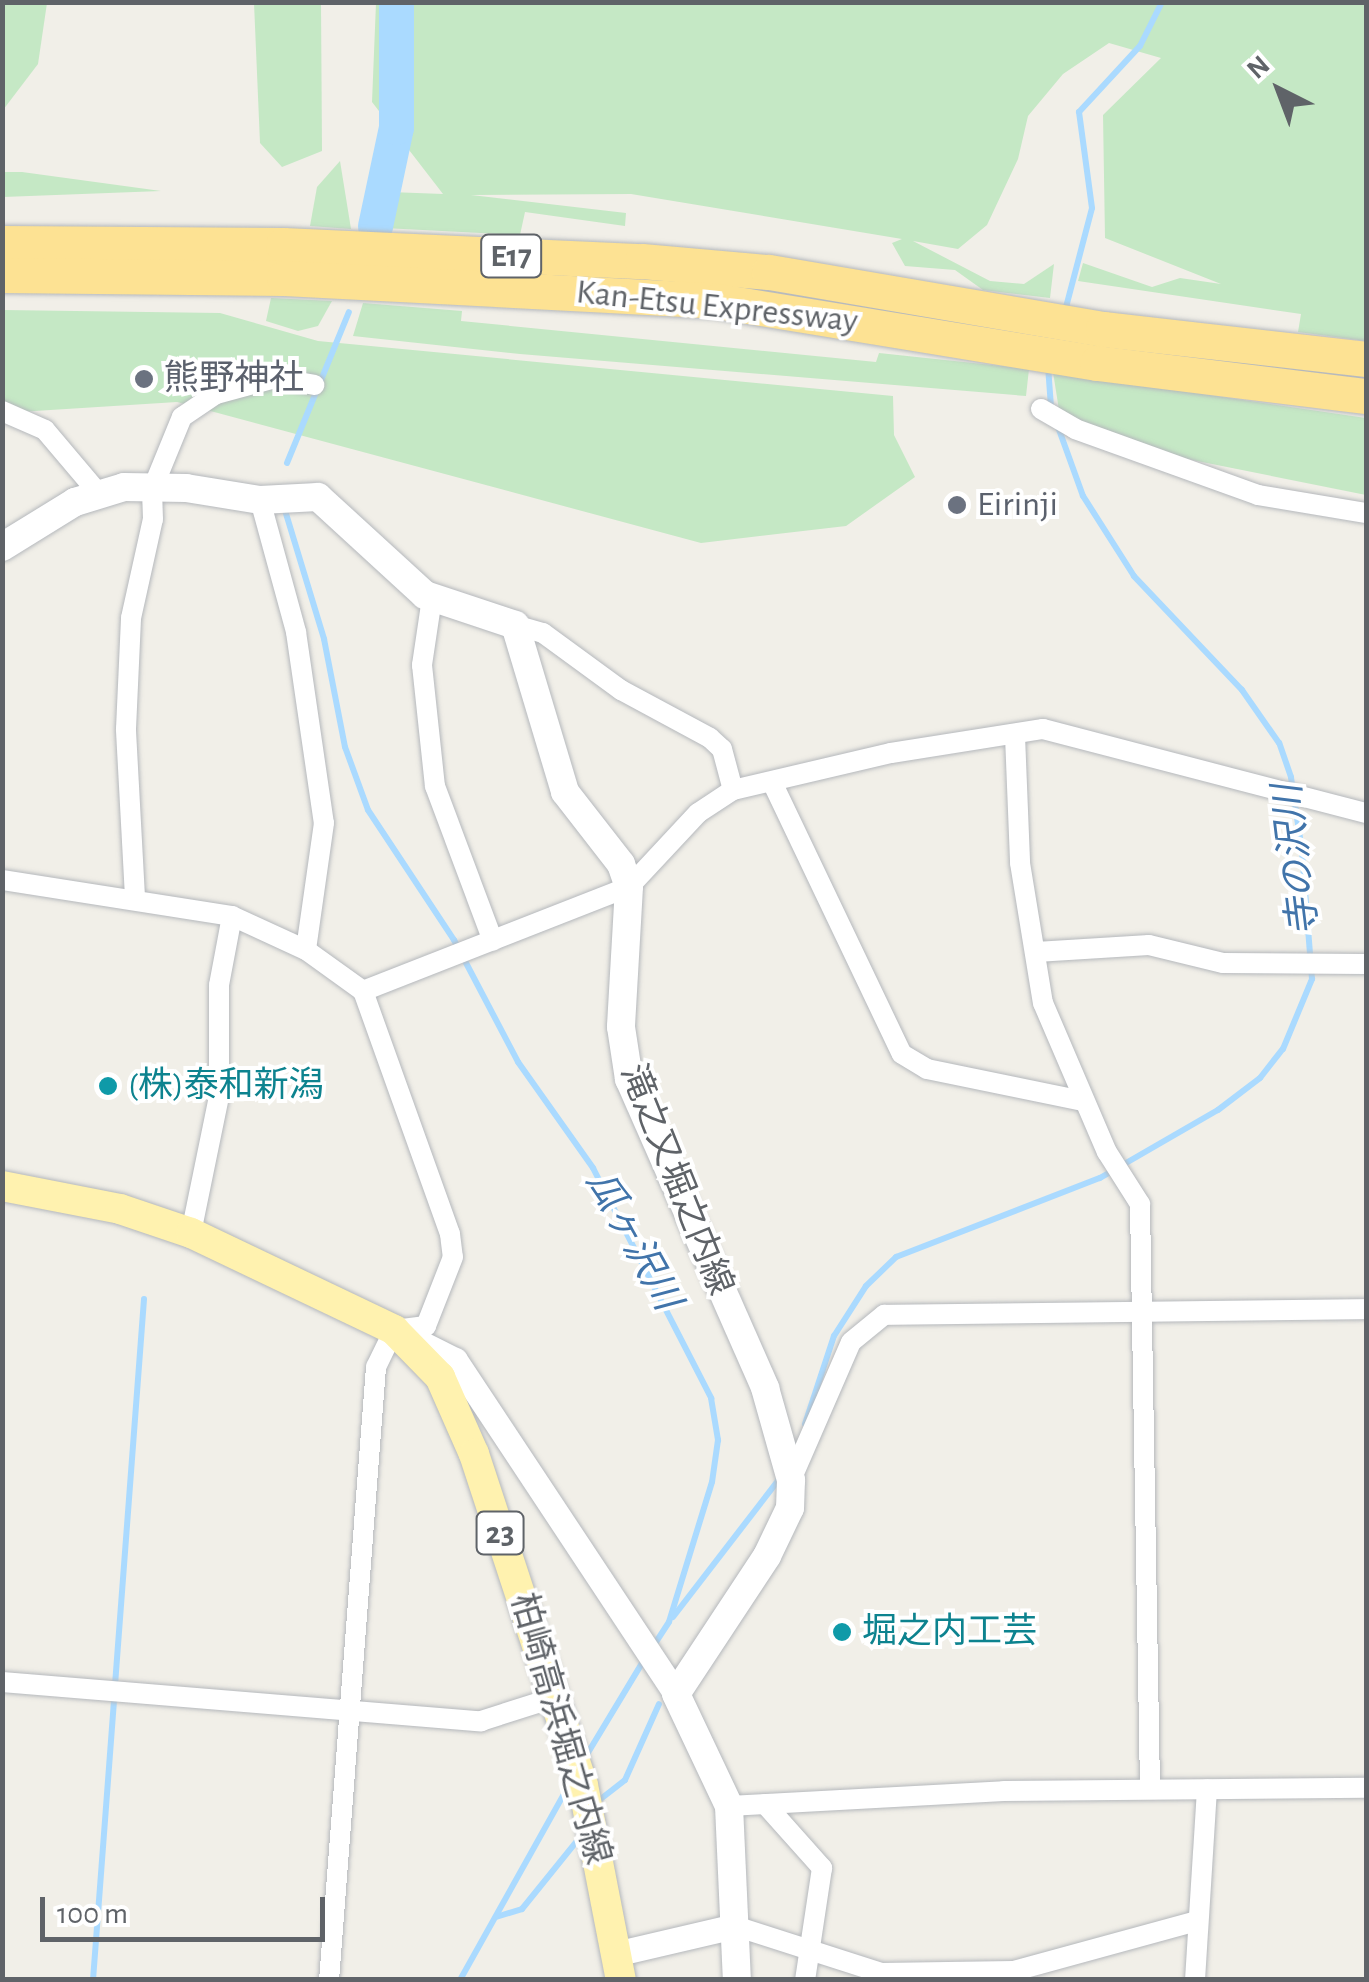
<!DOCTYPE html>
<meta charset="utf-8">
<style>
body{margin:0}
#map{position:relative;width:1369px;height:1982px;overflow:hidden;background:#f1efe8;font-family:"Alegreya Sans","Noto Sans JP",sans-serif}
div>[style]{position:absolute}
.green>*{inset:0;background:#c5e8c5}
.stream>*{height:6px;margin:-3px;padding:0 3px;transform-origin:3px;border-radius:3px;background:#aadaff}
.river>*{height:35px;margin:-17.5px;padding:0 17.5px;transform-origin:17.5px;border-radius:17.5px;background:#aadaff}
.roads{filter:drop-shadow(0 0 2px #b5b8bc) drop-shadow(0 0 2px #b5b8bc)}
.minor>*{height:20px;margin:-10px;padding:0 10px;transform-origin:10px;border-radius:10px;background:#fff}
.tertiary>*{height:25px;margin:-12.5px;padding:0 12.5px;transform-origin:12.5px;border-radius:12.5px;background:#fff}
.secondary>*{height:28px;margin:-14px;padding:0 14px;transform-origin:14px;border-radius:14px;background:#fff}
.primary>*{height:30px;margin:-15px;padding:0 15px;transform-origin:15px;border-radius:15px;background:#fff2af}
.motorway>*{height:35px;margin:-17.5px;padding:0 17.5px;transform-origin:17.5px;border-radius:17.5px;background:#fde293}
.dots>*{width:28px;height:28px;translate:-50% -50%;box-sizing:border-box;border:5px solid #fff;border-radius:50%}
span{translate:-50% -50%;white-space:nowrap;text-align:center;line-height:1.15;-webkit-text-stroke:8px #fff;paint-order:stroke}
.shield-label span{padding:2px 8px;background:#fff;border:2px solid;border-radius:8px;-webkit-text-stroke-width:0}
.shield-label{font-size:32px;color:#5f6368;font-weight:700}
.street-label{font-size:35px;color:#5f6368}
.worship-label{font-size:35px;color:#5b616d}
.left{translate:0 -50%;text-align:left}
.culture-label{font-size:35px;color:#0d838f}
.water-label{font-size:38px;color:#4174aa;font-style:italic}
.frame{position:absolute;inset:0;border:5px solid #5f6368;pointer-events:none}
.north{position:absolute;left:1229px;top:40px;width:100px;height:100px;-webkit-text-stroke:8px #fff;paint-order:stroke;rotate:318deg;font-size:28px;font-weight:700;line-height:40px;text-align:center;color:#5f6368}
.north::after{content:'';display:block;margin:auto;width:35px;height:45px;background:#5f6368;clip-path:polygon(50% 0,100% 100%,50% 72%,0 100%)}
.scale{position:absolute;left:40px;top:1897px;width:285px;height:45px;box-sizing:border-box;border:5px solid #5f6368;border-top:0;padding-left:12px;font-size:30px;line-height:35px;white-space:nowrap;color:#5f6368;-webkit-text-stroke:8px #fff;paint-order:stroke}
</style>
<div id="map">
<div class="green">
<i style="clip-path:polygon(3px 2px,47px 3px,38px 64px,3px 110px)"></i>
<i style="clip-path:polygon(254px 3px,321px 3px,322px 151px,282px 167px,260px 143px)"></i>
<i style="clip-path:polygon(376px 3px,1366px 3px,1366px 341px,1298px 332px,1301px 314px,1078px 281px,1083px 263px,1152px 287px,1180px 278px,1221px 284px,1105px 238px,1103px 115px,1161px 58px,1109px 43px,1063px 74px,1028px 116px,1018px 159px,987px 225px,958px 249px,913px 241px,990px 281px,1024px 284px,1054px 264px,1050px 298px,983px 290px,955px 270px,905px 266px,892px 243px,902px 239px,631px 194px,471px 195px,626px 213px,625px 226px,525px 212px,520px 235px,384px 228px,390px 192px,443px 194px,372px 102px)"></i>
<i style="clip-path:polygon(340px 161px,351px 229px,310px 226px,317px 187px)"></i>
<i style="clip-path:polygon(3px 172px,22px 172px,161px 191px,3px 197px)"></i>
<i style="clip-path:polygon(271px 298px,332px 301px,318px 326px,298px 331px,266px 321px)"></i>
<i style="clip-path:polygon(363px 303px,462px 311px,461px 321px,876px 362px,879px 353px,1029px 369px,1026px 396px,520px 354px,353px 336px)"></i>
<i style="clip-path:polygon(3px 310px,220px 313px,318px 341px,893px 396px,894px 435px,915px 477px,846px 526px,701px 543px,177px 402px,3px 413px)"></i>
<i style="clip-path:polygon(1053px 372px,1366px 418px,1366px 495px,1142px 450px,1059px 410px)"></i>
</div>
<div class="stream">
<i style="left:1065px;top:311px;width:106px;rotate:-75.3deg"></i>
<i style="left:1092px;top:208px;width:97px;rotate:-97.7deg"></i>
<i style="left:1079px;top:112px;width:90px;rotate:-47.3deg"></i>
<i style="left:1140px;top:46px;width:49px;rotate:-63.4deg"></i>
<i style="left:1048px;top:366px;width:41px;rotate:85.8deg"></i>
<i style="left:287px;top:463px;width:163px;rotate:-67.7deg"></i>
<i style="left:284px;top:507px;width:138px;rotate:73.1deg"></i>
<i style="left:324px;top:639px;width:110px;rotate:79deg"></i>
<i style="left:345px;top:747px;width:67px;rotate:69.9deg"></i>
<i style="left:368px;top:810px;width:156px;rotate:56.5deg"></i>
<i style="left:454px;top:940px;width:138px;rotate:62.3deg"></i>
<i style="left:518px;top:1062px;width:130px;rotate:54.7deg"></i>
<i style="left:593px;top:1168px;width:259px;rotate:62.8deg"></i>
<i style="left:711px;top:1398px;width:43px;rotate:80.5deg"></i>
<i style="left:718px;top:1440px;width:42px;rotate:98.1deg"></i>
<i style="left:712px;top:1482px;width:146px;rotate:107.1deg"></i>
<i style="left:669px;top:1622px;width:27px;rotate:123deg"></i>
<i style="left:805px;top:1424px;width:93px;rotate:-71.8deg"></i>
<i style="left:834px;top:1336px;width:59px;rotate:-57.4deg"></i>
<i style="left:866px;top:1286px;width:42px;rotate:-44deg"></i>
<i style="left:896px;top:1257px;width:219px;rotate:-21.2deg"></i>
<i style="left:1100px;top:1178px;width:136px;rotate:-30deg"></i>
<i style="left:1218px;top:1110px;width:53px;rotate:-37.3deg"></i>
<i style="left:1260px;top:1078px;width:37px;rotate:-52deg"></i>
<i style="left:1283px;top:1049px;width:76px;rotate:-67.5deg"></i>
<i style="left:1312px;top:979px;width:128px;rotate:-94.5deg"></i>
<i style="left:1302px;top:851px;width:75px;rotate:-98.5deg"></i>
<i style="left:1291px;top:777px;width:36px;rotate:-109deg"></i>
<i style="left:1279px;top:743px;width:65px;rotate:-124.9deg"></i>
<i style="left:1242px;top:690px;width:157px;rotate:-133.5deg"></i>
<i style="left:1134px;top:576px;width:95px;rotate:-122.5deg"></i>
<i style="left:1083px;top:496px;width:77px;rotate:-109.9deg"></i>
<i style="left:673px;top:1617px;width:175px;rotate:-52.4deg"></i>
<i style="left:115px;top:1685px;width:387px;rotate:-85.7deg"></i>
<i style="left:586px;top:1756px;width:112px;rotate:-58.9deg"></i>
<i style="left:602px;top:1798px;width:29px;rotate:-38deg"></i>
<i style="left:625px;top:1780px;width:83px;rotate:-65.9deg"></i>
<i style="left:496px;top:1917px;width:27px;rotate:-17deg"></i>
<i style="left:522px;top:1909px;width:86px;rotate:-51.1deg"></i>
<i style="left:93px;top:1980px;width:282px;rotate:-85.7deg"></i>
<i style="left:460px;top:1980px;width:229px;rotate:-60.8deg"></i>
</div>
<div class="river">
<i style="left:375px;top:226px;width:101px;rotate:-78deg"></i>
<i style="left:396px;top:127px;width:125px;rotate:-90deg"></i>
</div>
<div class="roads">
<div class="minor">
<i style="left:1041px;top:409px;width:39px;rotate:30deg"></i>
<i style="left:1075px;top:429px;width:195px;rotate:19.8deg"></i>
<i style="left:1258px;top:495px;width:109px;rotate:9.5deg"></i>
<i style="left:2px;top:411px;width:47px;rotate:23.8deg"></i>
<i style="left:45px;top:430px;width:84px;rotate:49.8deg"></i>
<i style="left:260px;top:500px;width:137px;rotate:74.7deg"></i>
<i style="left:296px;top:632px;width:193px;rotate:81.7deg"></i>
<i style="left:324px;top:823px;width:128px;rotate:98.1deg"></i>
<i style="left:432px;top:598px;width:68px;rotate:98.5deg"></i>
<i style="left:422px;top:665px;width:122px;rotate:83.9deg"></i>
<i style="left:435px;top:786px;width:165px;rotate:69.5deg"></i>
<i style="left:515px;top:625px;width:29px;rotate:16deg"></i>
<i style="left:543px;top:633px;width:97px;rotate:36.2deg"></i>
<i style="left:621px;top:690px;width:101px;rotate:28.3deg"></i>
<i style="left:710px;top:738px;width:16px;rotate:43deg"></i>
<i style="left:722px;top:749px;width:42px;rotate:75deg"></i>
<i style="left:1015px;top:736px;width:127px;rotate:87.7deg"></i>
<i style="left:1020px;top:863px;width:142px;rotate:80.7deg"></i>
<i style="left:1043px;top:1003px;width:162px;rotate:66.8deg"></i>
<i style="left:1107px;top:1152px;width:62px;rotate:57.6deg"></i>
<i style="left:1140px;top:1204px;width:584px;rotate:89.02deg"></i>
<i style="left:772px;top:782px;width:301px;rotate:64.5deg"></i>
<i style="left:902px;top:1054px;width:29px;rotate:31deg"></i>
<i style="left:927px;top:1069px;width:159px;rotate:11.6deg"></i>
<i style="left:2px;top:880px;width:233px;rotate:8.9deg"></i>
<i style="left:232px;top:916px;width:81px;rotate:24.7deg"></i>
<i style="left:306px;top:950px;width:70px;rotate:35.7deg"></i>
<i style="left:363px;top:991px;width:258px;rotate:70.3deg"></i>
<i style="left:450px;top:1234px;width:23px;rotate:83deg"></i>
<i style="left:453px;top:1257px;width:74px;rotate:111.4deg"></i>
<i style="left:426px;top:1326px;width:32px;rotate:173deg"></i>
<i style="left:394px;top:1330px;width:41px;rotate:115.9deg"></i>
<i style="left:376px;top:1367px;width:615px;rotate:94.38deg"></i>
<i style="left:135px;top:897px;width:168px;rotate:-93.1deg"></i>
<i style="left:126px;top:729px;width:111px;rotate:-87.4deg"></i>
<i style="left:131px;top:618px;width:101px;rotate:-77.5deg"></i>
<i style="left:153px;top:519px;width:29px;rotate:-92deg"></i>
<i style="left:152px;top:490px;width:79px;rotate:-67.7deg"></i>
<i style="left:182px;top:417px;width:41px;rotate:-34.1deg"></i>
<i style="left:216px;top:394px;width:61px;rotate:-15.2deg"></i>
<i style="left:275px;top:378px;width:40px;rotate:10deg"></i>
<i style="left:1036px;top:952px;width:113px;rotate:-3.5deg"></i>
<i style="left:1149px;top:945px;width:76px;rotate:13.7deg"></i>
<i style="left:1223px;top:963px;width:143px;rotate:0.4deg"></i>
<i style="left:363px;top:991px;width:286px;rotate:-21.4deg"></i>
<i style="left:629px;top:887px;width:101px;rotate:-47deg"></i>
<i style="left:698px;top:813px;width:42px;rotate:-33.3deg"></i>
<i style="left:733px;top:790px;width:162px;rotate:-13.2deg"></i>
<i style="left:891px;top:753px;width:154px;rotate:-9deg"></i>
<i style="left:1043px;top:729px;width:334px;rotate:14.6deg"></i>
<i style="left:191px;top:1233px;width:140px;rotate:-78.4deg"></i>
<i style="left:219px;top:1096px;width:111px;rotate:-90deg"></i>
<i style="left:219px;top:985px;width:70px;rotate:-79.3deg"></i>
<i style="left:791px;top:1480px;width:150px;rotate:-66.5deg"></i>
<i style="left:851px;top:1342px;width:43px;rotate:-39.3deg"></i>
<i style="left:884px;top:1315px;width:482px;rotate:-0.7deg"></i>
<i style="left:2px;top:1682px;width:481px;rotate:4.7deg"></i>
<i style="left:481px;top:1721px;width:79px;rotate:-17.7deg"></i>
<i style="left:765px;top:1804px;width:86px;rotate:48.3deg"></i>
<i style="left:822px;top:1868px;width:113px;rotate:98.6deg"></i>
<i style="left:729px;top:1806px;width:275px;rotate:-3.1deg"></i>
<i style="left:1004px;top:1791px;width:362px;rotate:-0.5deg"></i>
<i style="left:735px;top:1926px;width:153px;rotate:17.8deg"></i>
<i style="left:881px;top:1973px;width:133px;rotate:-0.9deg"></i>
<i style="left:1014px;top:1971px;width:190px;rotate:-15.3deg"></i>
<i style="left:1195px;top:1980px;width:191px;rotate:-86.4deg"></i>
</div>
<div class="tertiary">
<i style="left:403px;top:1334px;width:58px;rotate:26.6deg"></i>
<i style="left:455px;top:1360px;width:400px;rotate:56.5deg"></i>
<i style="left:619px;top:1953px;width:119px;rotate:-13.1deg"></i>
</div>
<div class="secondary">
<i style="left:2px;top:547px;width:86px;rotate:-31.7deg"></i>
<i style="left:75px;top:502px;width:51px;rotate:-17deg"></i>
<i style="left:124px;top:487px;width:62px;rotate:0.9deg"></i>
<i style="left:186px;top:488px;width:75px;rotate:9.2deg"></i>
<i style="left:260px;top:500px;width:58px;rotate:-3deg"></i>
<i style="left:318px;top:497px;width:145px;rotate:42.5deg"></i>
<i style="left:425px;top:595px;width:95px;rotate:18.4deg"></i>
<i style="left:515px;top:625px;width:174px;rotate:73.3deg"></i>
<i style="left:565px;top:792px;width:91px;rotate:52.1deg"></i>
<i style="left:621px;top:864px;width:24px;rotate:71deg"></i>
<i style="left:629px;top:887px;width:140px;rotate:93.3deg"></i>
<i style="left:621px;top:1027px;width:53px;rotate:81.3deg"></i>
<i style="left:629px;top:1079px;width:338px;rotate:66.2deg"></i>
<i style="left:765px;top:1388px;width:96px;rotate:74.2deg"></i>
<i style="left:791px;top:1480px;width:28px;rotate:92deg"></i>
<i style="left:790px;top:1508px;width:53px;rotate:115.6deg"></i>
<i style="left:767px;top:1556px;width:165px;rotate:123.4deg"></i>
<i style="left:676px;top:1694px;width:124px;rotate:64.7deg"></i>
<i style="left:729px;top:1806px;width:174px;rotate:87.4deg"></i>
</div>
<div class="primary">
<i style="left:2px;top:1186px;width:120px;rotate:11deg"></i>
<i style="left:120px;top:1209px;width:75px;rotate:18.7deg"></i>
<i style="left:191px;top:1233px;width:225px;rotate:25.5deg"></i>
<i style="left:394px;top:1330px;width:66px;rotate:45.6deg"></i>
<i style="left:440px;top:1377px;width:84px;rotate:66.2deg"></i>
<i style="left:474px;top:1454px;width:348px;rotate:71.8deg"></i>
<i style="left:583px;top:1785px;width:199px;rotate:79deg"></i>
</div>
<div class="motorway">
<i style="left:2px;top:243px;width:281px;rotate:0.4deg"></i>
<i style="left:283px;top:245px;width:359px;rotate:2.6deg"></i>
<i style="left:642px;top:261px;width:127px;rotate:5deg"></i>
<i style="left:769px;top:272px;width:339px;rotate:9.7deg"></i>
<i style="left:1103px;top:329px;width:265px;rotate:6.5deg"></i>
<i style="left:2px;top:275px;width:282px;rotate:0.6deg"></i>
<i style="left:284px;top:278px;width:435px;rotate:3deg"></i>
<i style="left:718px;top:301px;width:384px;rotate:9.3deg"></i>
<i style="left:1097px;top:363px;width:271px;rotate:7deg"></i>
</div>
</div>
<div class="dots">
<i style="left:144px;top:379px;background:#6b7280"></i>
<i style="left:957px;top:505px;background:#6b7280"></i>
<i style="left:108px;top:1086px;background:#0f9aa8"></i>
<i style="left:842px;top:1632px;background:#0f9aa8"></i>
</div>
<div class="shield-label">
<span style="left:511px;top:256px">E17</span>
<span style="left:500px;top:1533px">23</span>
</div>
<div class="street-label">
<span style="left:717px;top:307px;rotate:6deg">Kan-Etsu Expressway</span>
<span style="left:676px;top:1180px;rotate:68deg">滝之又堀之内線</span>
<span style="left:560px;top:1729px;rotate:74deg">柏崎高浜堀之内線</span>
</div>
<div class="worship-label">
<span class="left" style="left:164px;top:379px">熊野神社</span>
<span class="left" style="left:977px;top:505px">Eirinji</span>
</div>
<div class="culture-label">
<span class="left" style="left:128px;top:1086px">(株)泰和新潟</span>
<span class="left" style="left:862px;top:1632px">堀之内工芸</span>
</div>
<div class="water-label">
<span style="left:1298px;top:860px;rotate:-97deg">寺の沢川</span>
<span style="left:632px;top:1241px;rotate:61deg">瓜ヶ沢川</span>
</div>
<div class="frame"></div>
<div class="north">N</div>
<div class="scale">100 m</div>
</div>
